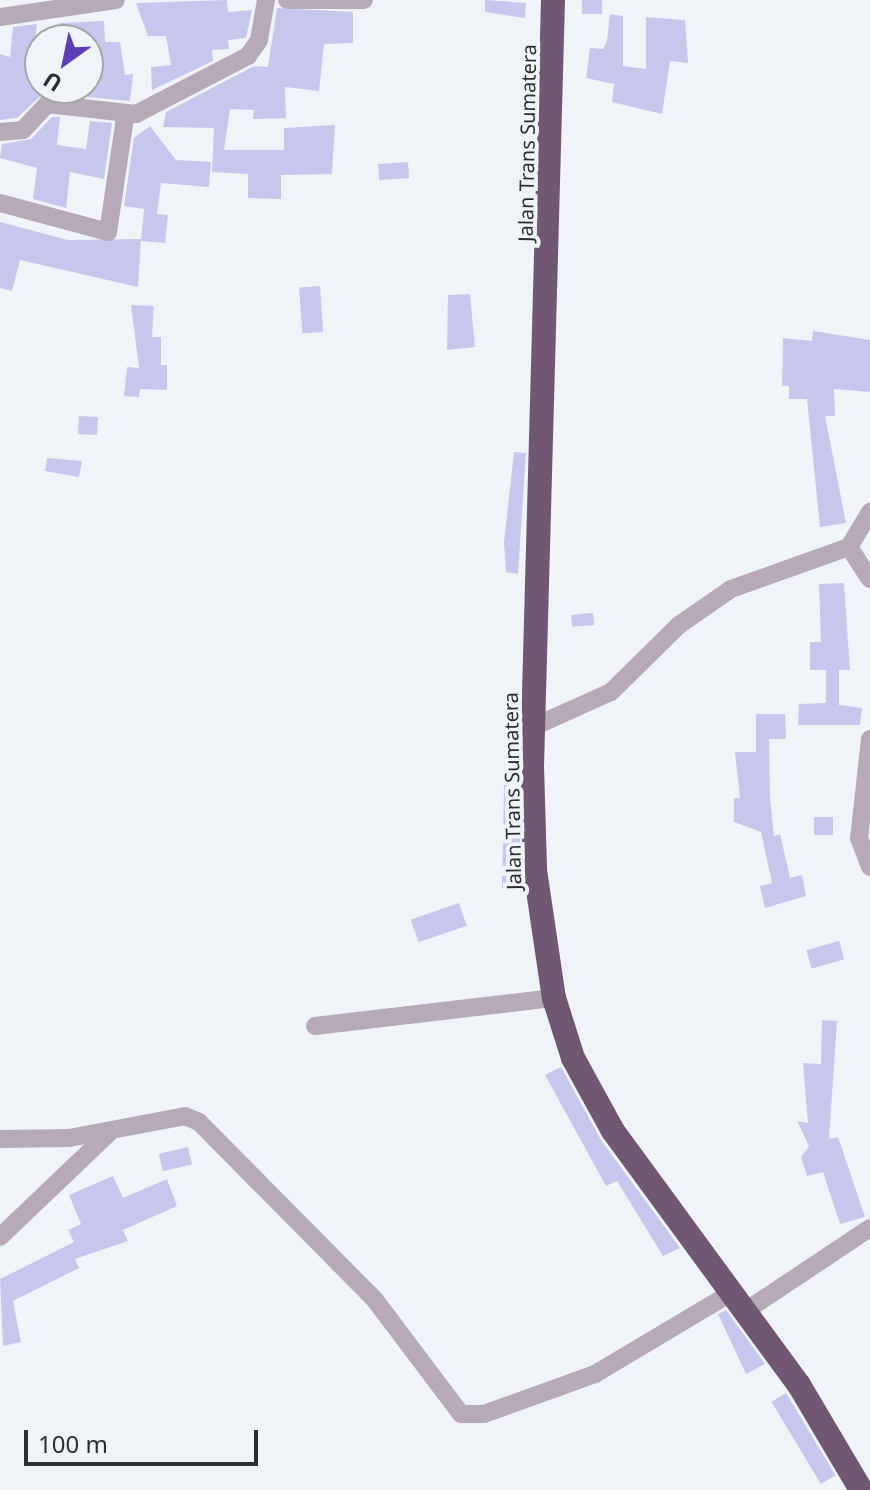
<!DOCTYPE html>
<style>
body{margin:0}
#map{position:relative;width:870px;height:1490px;overflow:hidden;background:#f0f4f9;font-family:"Noto Sans",sans-serif}
div>[style]{position:absolute}
.building>*{inset:0;background:#c7c7ed;transform-origin:0 0}
.minor>*{height:18px;margin:-9px;padding:0 9px;transform-origin:9px;border-radius:9px;background:#b7aab8}
.highway>*{height:24px;margin:-12px;padding:0 12px;transform-origin:12px;border-radius:12px;background:#705873}
span{translate:-50% -50%;white-space:nowrap;text-align:center;line-height:1.15;-webkit-text-stroke:8px #f0f4f9;paint-order:stroke}
.street-label{font-size:20px;color:#2c2e30}
.north{position:absolute;left:24px;top:24px;width:80px;height:80px;box-sizing:border-box;background:#f0f4f9;border:2px solid #a2a5a9;border-radius:50%;rotate:213deg;font-size:22px;font-weight:700;line-height:32px;text-align:center;color:#2c2e30}
.north::after{content:'';display:block;margin:auto;width:28px;height:36px;background:#5d3eb7;clip-path:polygon(50% 0,100% 100%,50% 72%,0 100%)}
.scale{position:absolute;left:24px;top:1430px;width:234px;height:36px;box-sizing:border-box;border:4px solid #2c2e30;border-top:0;padding-left:10px;font-size:24px;line-height:28px;white-space:nowrap;color:#2c2e30;-webkit-text-stroke:6px #f0f4f9;paint-order:stroke}
</style>
<div id="map">
<div class="building">
<i style="clip-path:polygon(227px 0,228px 12px,252px 10px,246px 38px,228px 40px,229px 49px,212px 50px,213px 61px,152px 90px,151px 67px,171px 65px,166px 36px,148px 36px,136px 3px)"></i>
<i style="clip-path:polygon(485px 0,526px 3px,525px 18px,485px 12px)"></i>
<i style="left:582px;top:0;width:20px;height:14px"></i>
<i style="clip-path:polygon(277px 8px,353px 12px,353px 43px,324px 44px,319px 91px,285px 87px,286px 118px,253px 119px,254px 110px,230px 109px,224px 150px,284px 150px,284px 128px,335px 125px,332px 174px,281px 175px,281px 199px,248px 198px,248px 174px,212px 172px,214px 128px,163px 127px,166px 112px,254px 66px,268px 67px)"></i>
<i style="clip-path:polygon(610px 14px,623px 16px,623px 66px,646px 69px,646px 17px,685px 20px,688px 63px,670px 61px,662px 114px,612px 102px,614px 84px,586px 78px,590px 48px,603px 49px,607px 41px)"></i>
<i style="clip-path:polygon(104px 21px,105px 42px,120px 42px,125px 75px,133px 74px,130px 101px,44px 93px,17px 118px,0 120px,0 54px,10px 57px,13px 27px,37px 24px,33px 59px,40px 59px,40px 88px,88px 88px,88px 40px,59px 40px,59px 23px)"></i>
<i style="clip-path:polygon(52px 117px,60px 117px,57px 145px,86px 149px,90px 121px,112px 123px,104px 179px,70px 172px,66px 208px,33px 199px,37px 168px,0 158px,2px 144px,31px 139px)"></i>
<i style="clip-path:polygon(150px 126px,176px 160px,211px 162px,209px 187px,161px 183px,157px 214px,168px 215px,165px 243px,141px 241px,144px 209px,124px 206px,134px 138px)"></i>
<i style="left:408px;top:162px;width:16px;height:30px;rotate:86deg"></i>
<i style="clip-path:polygon(0 222px,68px 240px,141px 239px,138px 287px,20px 260px,12px 291px,0 288px)"></i>
<i style="left:320px;top:286px;width:46px;height:21px;rotate:86deg"></i>
<i style="clip-path:polygon(470px 294px,475px 347px,447px 350px,448px 295px)"></i>
<i style="clip-path:polygon(131px 305px,154px 306px,152px 337px,161px 337px,161px 365px,167px 365px,167px 390px,140px 389px,139px 397px,124px 396px,127px 367px,139px 368px)"></i>
<i style="clip-path:polygon(813px 331px,870px 340px,870px 392px,834px 389px,835px 416px,825px 416px,846px 523px,820px 527px,807px 399px,789px 399px,789px 386px,782px 386px,783px 338px,812px 341px)"></i>
<i style="left:79px;top:416px;width:19px;height:18px;rotate:3deg"></i>
<i style="clip-path:polygon(514px 452px,526px 453px,518px 574px,506px 572px,504px 542px)"></i>
<i style="clip-path:polygon(47px 458px,82px 461px,79px 477px,45px 471px)"></i>
<i style="clip-path:polygon(844px 583px,850px 670px,839px 670px,839px 705px,862px 708px,860px 725px,798px 725px,799px 704px,826px 703px,826px 670px,810px 670px,810px 642px,821px 642px,819px 584px)"></i>
<i style="left:593px;top:613px;width:12px;height:22px;rotate:85deg"></i>
<i style="clip-path:polygon(756px 714px,785px 714px,786px 739px,769px 739px,770px 798px,774px 836px,780px 834px,790px 878px,802px 875px,806px 896px,765px 908px,760px 886px,772px 883px,761px 832px,734px 822px,734px 798px,740px 798px,735px 752px,756px 752px)"></i>
<i style="clip-path:polygon(505px 738px,517px 739px,522px 887px,502px 888px)"></i>
<i style="left:833px;top:817px;width:18px;height:19px;rotate:90deg"></i>
<i style="left:459px;top:903px;width:24px;height:51px;rotate:71deg"></i>
<i style="left:839px;top:941px;width:19px;height:34px;rotate:74deg"></i>
<i style="clip-path:polygon(822px 1020px,837px 1021px,829px 1139px,838px 1137px,865px 1217px,840px 1224px,823px 1172px,807px 1176px,801px 1157px,809px 1146px,797px 1121px,808px 1123px,803px 1063px,821px 1064px)"></i>
<i style="clip-path:polygon(561px 1067px,601px 1140px,680px 1248px,663px 1256px,617px 1181px,606px 1186px,545px 1075px)"></i>
<i style="left:188px;top:1147px;width:18px;height:30px;rotate:77deg"></i>
<i style="clip-path:polygon(113px 1176px,123px 1198px,167px 1179px,177px 1206px,123px 1230px,128px 1241px,75px 1259px,79px 1268px,13px 1301px,21px 1342px,3px 1346px,0 1279px,74px 1242px,68px 1230px,81px 1224px,69px 1195px)"></i>
<i style="clip-path:polygon(726px 1310px,765px 1364px,746px 1374px,718px 1314px)"></i>
<i style="left:786px;top:1393px;width:96px;height:17px;rotate:59deg"></i>
</div>
<div class="minor">
<i style="left:287px;top:0;width:77px"></i>
<i style="left:0;top:17px;width:117px;rotate:-8.3deg"></i>
<i style="left:0;top:132px;width:23px;rotate:-5deg"></i>
<i style="left:23px;top:130px;width:35px;rotate:-47deg"></i>
<i style="left:47px;top:104px;width:90px;rotate:6.4deg"></i>
<i style="left:136px;top:114px;width:126px;rotate:-27.4deg"></i>
<i style="left:248px;top:56px;width:19px;rotate:-55deg"></i>
<i style="left:259px;top:40px;width:41px;rotate:-80.1deg"></i>
<i style="left:0;top:203px;width:112px;rotate:15deg"></i>
<i style="left:108px;top:232px;width:115px;rotate:-81.5deg"></i>
<i style="left:849px;top:547px;width:38px;rotate:57deg"></i>
<i style="left:533px;top:727px;width:85px;rotate:-24.2deg"></i>
<i style="left:611px;top:692px;width:95px;rotate:-44.6deg"></i>
<i style="left:679px;top:625px;width:63px;rotate:-34.7deg"></i>
<i style="left:731px;top:589px;width:125px;rotate:-19.6deg"></i>
<i style="left:849px;top:547px;width:41px;rotate:-59deg"></i>
<i style="left:870px;top:739px;width:100px;rotate:96.3deg"></i>
<i style="left:859px;top:838px;width:31px;rotate:69deg"></i>
<i style="left:315px;top:1026px;width:241px;rotate:-6.7deg"></i>
<i style="left:0;top:1139px;width:69px;rotate:-0.8deg"></i>
<i style="left:69px;top:1138px;width:118px;rotate:-10.7deg"></i>
<i style="left:185px;top:1116px;width:15px;rotate:23deg"></i>
<i style="left:199px;top:1122px;width:250px;rotate:45.3deg"></i>
<i style="left:375px;top:1300px;width:143px;rotate:53deg"></i>
<i style="left:461px;top:1414px;width:23px"></i>
<i style="left:484px;top:1414px;width:118px;rotate:-19.8deg"></i>
<i style="left:595px;top:1374px;width:156px;rotate:-30.8deg"></i>
<i style="left:0;top:1237px;width:151px;rotate:-43.7deg"></i>
<i style="left:744px;top:1312px;width:151px;rotate:-33.7deg"></i>
</div>
<div class="highway">
<i style="left:553px;top:0;width:766px;rotate:91.57deg"></i>
<i style="left:532px;top:766px;width:104px;rotate:88.3deg"></i>
<i style="left:535px;top:870px;width:129px;rotate:81.6deg"></i>
<i style="left:554px;top:998px;width:63px;rotate:72.4deg"></i>
<i style="left:573px;top:1058px;width:83px;rotate:61.3deg"></i>
<i style="left:613px;top:1131px;width:315px;rotate:53.8deg"></i>
<i style="left:799px;top:1385px;width:122px;rotate:59.4deg"></i>
</div>
<div class="street-label">
<span style="left:527px;top:143px;rotate:-89deg">Jalan Trans Sumatera</span>
<span style="left:512px;top:791px;rotate:-91deg">Jalan Trans Sumatera</span>
</div>
<div class="north">U</div>
<div class="scale">100 m</div>
</div>
